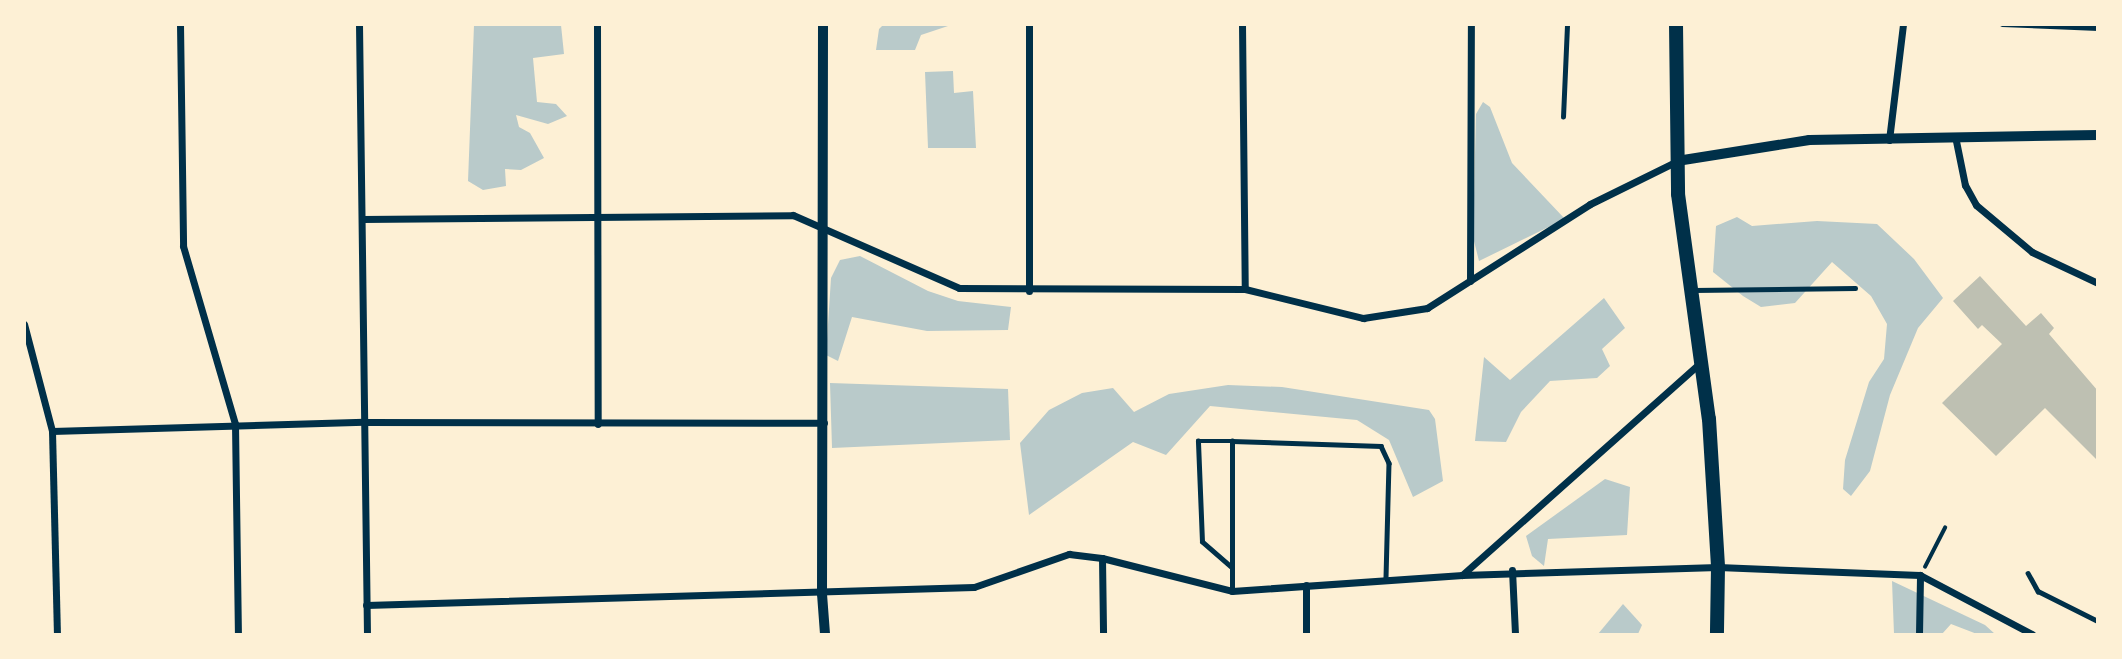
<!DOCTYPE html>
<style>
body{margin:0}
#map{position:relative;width:2122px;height:659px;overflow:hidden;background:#fdf0d5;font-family:"Work Sans",sans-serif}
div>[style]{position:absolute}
.green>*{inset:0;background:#b9caca}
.building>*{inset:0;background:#bec0b2}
.path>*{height:3.5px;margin:-1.75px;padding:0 1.75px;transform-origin:1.75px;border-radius:1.75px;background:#003049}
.service>*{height:4.5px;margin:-2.25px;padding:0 2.25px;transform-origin:2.25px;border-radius:2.25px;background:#003049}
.minor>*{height:7px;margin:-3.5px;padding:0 3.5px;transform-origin:3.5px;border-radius:3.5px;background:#003049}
.tertiary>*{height:10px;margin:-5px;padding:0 5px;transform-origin:5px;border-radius:5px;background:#003049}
.primary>*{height:14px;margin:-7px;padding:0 7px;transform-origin:7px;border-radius:7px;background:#003049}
span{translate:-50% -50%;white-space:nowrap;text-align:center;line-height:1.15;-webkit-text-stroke:7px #fdf0d5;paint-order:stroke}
.frame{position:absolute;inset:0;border:26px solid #fdf0d5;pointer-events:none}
</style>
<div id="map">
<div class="green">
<i style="clip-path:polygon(884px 24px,951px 24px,951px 25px,921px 35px,915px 50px,876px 50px,879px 29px)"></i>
<i style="clip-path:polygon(474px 25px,561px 25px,564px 54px,533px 58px,537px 102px,556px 104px,567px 116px,548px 124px,516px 115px,519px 127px,530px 133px,544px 158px,521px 170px,505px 169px,506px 186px,483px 190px,468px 181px)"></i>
<i style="clip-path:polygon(953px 71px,954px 93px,973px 91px,976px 148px,928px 148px,925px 72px)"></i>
<i style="clip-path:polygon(1483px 102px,1490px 107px,1512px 163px,1565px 219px,1479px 261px,1473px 237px,1476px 114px)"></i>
<i style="clip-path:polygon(1737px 217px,1752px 226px,1817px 221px,1877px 224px,1914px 259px,1943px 298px,1918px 328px,1890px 395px,1870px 471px,1851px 496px,1843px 489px,1845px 460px,1869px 382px,1884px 359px,1887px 324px,1871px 296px,1832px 262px,1795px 303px,1761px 307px,1743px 296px,1713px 272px,1716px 226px)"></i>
<i style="clip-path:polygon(860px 256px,928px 291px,958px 301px,1011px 307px,1008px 330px,927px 331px,852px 317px,838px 361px,826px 355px,831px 278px,840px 260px)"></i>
<i style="clip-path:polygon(1604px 298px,1625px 328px,1602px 349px,1610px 366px,1597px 378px,1550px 381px,1521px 412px,1506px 442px,1475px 441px,1484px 357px,1510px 380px)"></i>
<i style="clip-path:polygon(830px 383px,1008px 389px,1010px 440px,832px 448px)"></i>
<i style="clip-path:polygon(1228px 385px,1282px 387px,1429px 410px,1435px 419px,1443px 481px,1413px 497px,1389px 440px,1357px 420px,1210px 406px,1166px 455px,1133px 442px,1029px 515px,1020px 443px,1049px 410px,1082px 393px,1113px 388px,1134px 412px,1169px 394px)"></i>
<i style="clip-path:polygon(1605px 479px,1630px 487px,1627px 535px,1548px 539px,1544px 566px,1532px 556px,1526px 536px)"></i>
<i style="clip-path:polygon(1892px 581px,1985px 625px,1995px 634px,1977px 634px,1951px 624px,1942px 634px,1894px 634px)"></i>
<i style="clip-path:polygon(1623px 604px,1642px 625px,1638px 634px,1598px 634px)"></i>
</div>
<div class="building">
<i style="clip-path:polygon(1980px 276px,2026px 326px,2041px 313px,2054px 328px,2049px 334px,2098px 391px,2098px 461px,2045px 408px,1996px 456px,1942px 403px,2002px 344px,1982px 325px,1978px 329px,1953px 301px)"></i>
</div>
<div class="path">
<i style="left:1925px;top:567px;width:44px;rotate:-62.9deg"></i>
</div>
<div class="service">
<i style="left:2002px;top:24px;width:96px;rotate:2.4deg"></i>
<i style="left:1563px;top:117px;width:93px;rotate:-87.5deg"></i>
<i style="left:1693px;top:290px;width:162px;rotate:-0.7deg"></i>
<i style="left:1231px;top:567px;width:38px;rotate:-139deg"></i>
<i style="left:1202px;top:542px;width:101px;rotate:-92.3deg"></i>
<i style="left:1198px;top:441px;width:34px"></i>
<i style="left:2028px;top:573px;width:21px;rotate:61deg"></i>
<i style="left:2038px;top:591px;width:67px;rotate:26.6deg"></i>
<i style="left:1232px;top:591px;width:150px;rotate:-90deg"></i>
<i style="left:1232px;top:441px;width:149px;rotate:1.9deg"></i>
<i style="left:1381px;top:446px;width:19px;rotate:65deg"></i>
<i style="left:1389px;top:463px;width:117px;rotate:91.5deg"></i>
</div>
<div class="minor">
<i style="left:180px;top:24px;width:222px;rotate:89.2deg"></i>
<i style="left:183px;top:246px;width:185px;rotate:73.7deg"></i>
<i style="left:235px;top:424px;width:210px;rotate:89.2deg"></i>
<i style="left:359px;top:24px;width:610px;rotate:89.25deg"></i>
<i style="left:597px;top:24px;width:400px;rotate:89.9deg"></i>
<i style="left:1242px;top:24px;width:265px;rotate:89.4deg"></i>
<i style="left:1955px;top:136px;width:50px;rotate:78.5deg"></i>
<i style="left:1965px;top:185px;width:23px;rotate:61deg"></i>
<i style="left:1976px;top:205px;width:73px;rotate:40deg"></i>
<i style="left:2032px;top:252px;width:73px;rotate:25.2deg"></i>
<i style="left:1889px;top:140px;width:117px;rotate:-83.1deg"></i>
<i style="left:362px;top:219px;width:431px;rotate:-0.5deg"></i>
<i style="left:793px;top:215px;width:181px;rotate:23.7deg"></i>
<i style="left:959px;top:288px;width:286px;rotate:0.2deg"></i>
<i style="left:1245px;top:289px;width:122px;rotate:13.8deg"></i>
<i style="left:1363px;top:318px;width:65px;rotate:-8.9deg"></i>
<i style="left:1427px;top:308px;width:193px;rotate:-32.5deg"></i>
<i style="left:1590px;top:204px;width:97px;rotate:-26.3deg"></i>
<i style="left:1470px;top:281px;width:257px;rotate:-89.8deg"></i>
<i style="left:1029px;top:291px;width:267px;rotate:-90deg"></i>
<i style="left:24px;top:324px;width:111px;rotate:75.3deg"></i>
<i style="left:52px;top:431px;width:203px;rotate:88.6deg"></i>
<i style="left:52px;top:431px;width:312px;rotate:-1.7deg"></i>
<i style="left:364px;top:422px;width:460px;rotate:0.1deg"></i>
<i style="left:1102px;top:558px;width:76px;rotate:89.2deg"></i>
<i style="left:1512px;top:570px;width:64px;rotate:87.3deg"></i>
<i style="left:1462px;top:575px;width:256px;rotate:-1.8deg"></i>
<i style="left:1718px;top:567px;width:202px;rotate:2.3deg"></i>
<i style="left:1920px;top:575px;width:127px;rotate:27.8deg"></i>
<i style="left:366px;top:605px;width:608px;rotate:-1.7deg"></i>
<i style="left:974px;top:587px;width:101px;rotate:-19.2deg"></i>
<i style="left:1069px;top:554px;width:33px;rotate:7deg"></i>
<i style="left:1102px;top:558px;width:134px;rotate:14.2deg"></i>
<i style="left:1232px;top:591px;width:231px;rotate:-4deg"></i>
<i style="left:1462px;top:575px;width:320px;rotate:-41.7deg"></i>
<i style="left:1306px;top:634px;width:49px;rotate:-90deg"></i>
<i style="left:1919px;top:634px;width:59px;rotate:-89deg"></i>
</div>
<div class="tertiary">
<i style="left:823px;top:24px;width:570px;rotate:90.1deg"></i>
<i style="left:822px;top:594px;width:40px;rotate:85.7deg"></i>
<i style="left:1677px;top:161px;width:134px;rotate:-9deg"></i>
<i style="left:1809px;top:140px;width:289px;rotate:-1deg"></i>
</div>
<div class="primary">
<i style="left:1676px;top:24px;width:170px;rotate:89.3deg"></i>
<i style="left:1678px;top:194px;width:227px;rotate:82.2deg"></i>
<i style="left:1709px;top:419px;width:148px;rotate:86.5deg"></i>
<i style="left:1718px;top:567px;width:67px;rotate:90.9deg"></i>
</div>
<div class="frame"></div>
</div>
